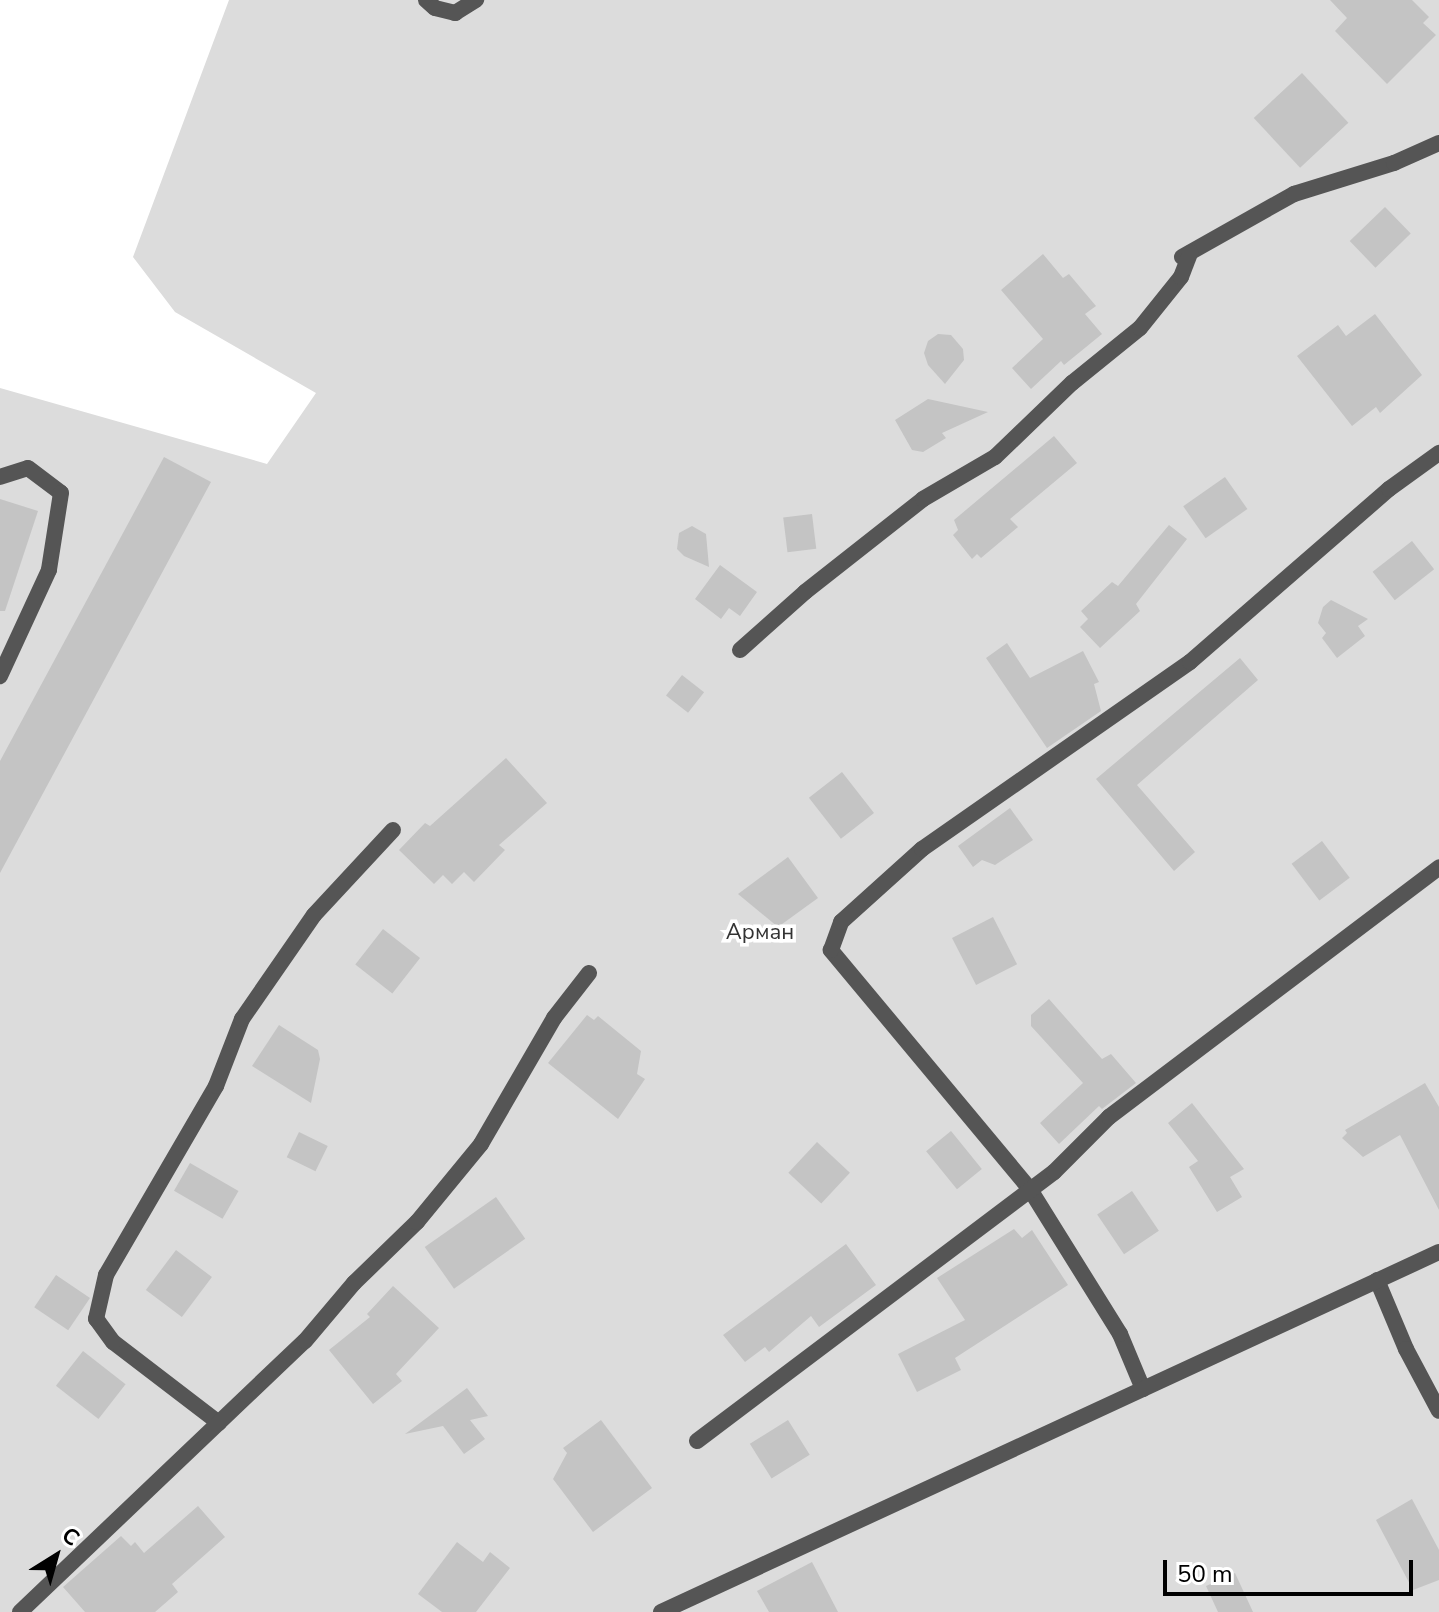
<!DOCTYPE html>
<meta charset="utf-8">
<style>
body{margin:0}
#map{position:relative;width:1439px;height:1612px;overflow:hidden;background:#fff;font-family:"Nunito Sans",sans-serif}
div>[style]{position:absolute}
.green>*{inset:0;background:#dcdcdc}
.building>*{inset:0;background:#c4c4c4;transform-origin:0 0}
.service>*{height:16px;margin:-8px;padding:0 8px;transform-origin:8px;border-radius:8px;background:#555}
.minor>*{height:16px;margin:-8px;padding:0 8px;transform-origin:8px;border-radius:8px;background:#555}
.tertiary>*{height:16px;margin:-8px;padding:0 8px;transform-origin:8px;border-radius:8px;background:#555}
span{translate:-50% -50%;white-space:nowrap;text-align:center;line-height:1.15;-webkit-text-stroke:7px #fff;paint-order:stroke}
.park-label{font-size:22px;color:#333}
.north{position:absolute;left:16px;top:1516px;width:80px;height:80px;-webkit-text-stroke:6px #fff;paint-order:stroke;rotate:37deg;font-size:22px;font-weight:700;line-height:32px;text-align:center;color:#000}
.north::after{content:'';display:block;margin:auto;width:28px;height:36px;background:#000;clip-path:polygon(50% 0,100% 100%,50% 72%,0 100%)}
.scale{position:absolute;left:1163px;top:1560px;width:250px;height:36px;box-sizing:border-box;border:4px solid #000;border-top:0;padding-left:10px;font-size:24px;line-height:28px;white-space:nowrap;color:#000;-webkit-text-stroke:6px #fff;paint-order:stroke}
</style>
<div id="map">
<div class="green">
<i style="clip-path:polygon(229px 0,1439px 0,1439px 1612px,0 1612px,0 388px,267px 464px,316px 393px,175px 312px,133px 257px)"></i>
</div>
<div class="building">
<i style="clip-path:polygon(1330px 0,1412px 0,1429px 17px,1423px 23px,1436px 35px,1387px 84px,1335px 31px,1347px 18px)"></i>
<i style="left:1302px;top:73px;width:68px;height:66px;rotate:47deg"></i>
<i style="left:1385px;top:207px;width:37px;height:49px;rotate:46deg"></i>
<i style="clip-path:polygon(1043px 254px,1063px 278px,1069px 274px,1096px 306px,1085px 314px,1102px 334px,1064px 365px,1061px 361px,1031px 389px,1012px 368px,1043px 339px,1001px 290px)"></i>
<i style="clip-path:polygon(1375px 314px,1422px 375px,1380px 413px,1376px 407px,1352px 426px,1297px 356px,1338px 325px,1346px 336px)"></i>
<i style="clip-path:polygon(938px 334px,951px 335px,963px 349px,964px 360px,945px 384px,928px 365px,924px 353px,928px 341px)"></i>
<i style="clip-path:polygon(928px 399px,988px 412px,942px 433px,946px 438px,923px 452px,912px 450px,895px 420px)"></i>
<i style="clip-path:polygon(1054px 436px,1077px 463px,1010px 519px,1018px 527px,981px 558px,977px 554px,972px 559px,953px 535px,958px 530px,954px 520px)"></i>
<i style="clip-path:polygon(164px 457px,211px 482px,0 873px,0 761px)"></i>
<i style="left:1225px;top:477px;width:39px;height:51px;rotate:55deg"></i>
<i style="clip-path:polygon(0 499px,38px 511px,5px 611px,0 611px)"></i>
<i style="left:812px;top:514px;width:35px;height:29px;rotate:83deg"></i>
<i style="clip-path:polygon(1169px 525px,1187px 539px,1136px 604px,1140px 611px,1100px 648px,1080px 627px,1088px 619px,1081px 611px,1112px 582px,1118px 586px)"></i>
<i style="clip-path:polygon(692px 526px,706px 534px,709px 567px,684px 556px,677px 549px,679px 533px)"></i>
<i style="left:1412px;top:541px;width:36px;height:50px;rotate:52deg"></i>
<i style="clip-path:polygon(720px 565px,757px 592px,740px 616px,729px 608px,721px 619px,695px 599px)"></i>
<i style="clip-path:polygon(1331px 600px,1368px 619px,1358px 626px,1365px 636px,1337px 658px,1322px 638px,1326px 633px,1318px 623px,1323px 607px)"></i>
<i style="clip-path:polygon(1007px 643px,1030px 678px,1083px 651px,1099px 682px,1094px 684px,1101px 711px,1047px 748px,986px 658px)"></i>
<i style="clip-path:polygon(1240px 658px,1258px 680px,1137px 785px,1195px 852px,1174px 871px,1096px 779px)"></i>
<i style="left:682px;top:675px;width:28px;height:26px;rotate:38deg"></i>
<i style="clip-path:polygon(506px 758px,547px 803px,499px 845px,505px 850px,474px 882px,464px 872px,452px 884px,443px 875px,434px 884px,399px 850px,425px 823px,430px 826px)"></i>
<i style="left:842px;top:772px;width:52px;height:42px;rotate:52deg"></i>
<i style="clip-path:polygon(1010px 808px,1033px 840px,995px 865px,982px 860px,973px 867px,958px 846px)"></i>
<i style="left:1322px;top:841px;width:46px;height:38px;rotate:53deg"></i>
<i style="clip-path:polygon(788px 857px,818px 898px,778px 927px,738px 894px)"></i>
<i style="left:993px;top:917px;width:53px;height:46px;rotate:63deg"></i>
<i style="left:383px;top:929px;width:47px;height:45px;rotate:38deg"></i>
<i style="clip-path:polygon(1049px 999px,1102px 1059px,1111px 1054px,1136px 1083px,1102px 1109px,1099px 1106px,1059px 1144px,1040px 1123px,1083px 1083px,1031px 1026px,1031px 1015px)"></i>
<i style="clip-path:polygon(587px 1015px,594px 1020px,598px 1016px,641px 1051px,637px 1074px,645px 1079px,618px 1119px,548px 1063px)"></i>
<i style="clip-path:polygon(279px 1025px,318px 1050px,320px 1059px,311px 1103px,252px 1066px)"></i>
<i style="clip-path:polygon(1425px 1083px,1439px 1107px,1439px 1210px,1400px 1135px,1363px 1157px,1342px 1138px,1347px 1133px,1345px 1130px)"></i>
<i style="clip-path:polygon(1192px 1103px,1244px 1169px,1230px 1177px,1242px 1197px,1217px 1212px,1189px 1167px,1198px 1161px,1168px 1123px)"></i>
<i style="left:951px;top:1131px;width:49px;height:32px;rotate:51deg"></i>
<i style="left:299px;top:1132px;width:32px;height:28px;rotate:26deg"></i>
<i style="left:817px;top:1142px;width:45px;height:42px;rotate:43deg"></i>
<i style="left:190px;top:1163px;width:56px;height:32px;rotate:30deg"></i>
<i style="left:1132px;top:1191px;width:48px;height:42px;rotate:56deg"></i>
<i style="left:496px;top:1197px;width:51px;height:87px;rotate:55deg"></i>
<i style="clip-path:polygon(1014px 1229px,1022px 1238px,1032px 1230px,1068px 1285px,955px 1358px,961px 1370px,917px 1392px,898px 1354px,965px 1320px,937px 1278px)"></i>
<i style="clip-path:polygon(846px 1244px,876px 1285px,819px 1327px,811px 1316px,769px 1352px,765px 1347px,745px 1362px,723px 1335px)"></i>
<i style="left:176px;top:1250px;width:45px;height:50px;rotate:37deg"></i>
<i style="left:56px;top:1275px;width:41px;height:39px;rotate:34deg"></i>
<i style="clip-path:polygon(393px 1286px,439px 1328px,396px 1374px,402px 1381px,373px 1404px,329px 1350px,370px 1317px,367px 1314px)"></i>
<i style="left:83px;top:1351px;width:54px;height:44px;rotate:38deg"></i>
<i style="clip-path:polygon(467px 1388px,488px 1416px,470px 1420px,485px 1439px,464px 1454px,443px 1426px,405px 1434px)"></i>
<i style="clip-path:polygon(601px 1420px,652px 1488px,593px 1532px,553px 1479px,567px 1453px,563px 1448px)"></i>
<i style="left:788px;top:1420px;width:41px;height:45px;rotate:58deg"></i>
<i style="clip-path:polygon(1412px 1499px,1439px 1550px,1439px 1580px,1413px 1590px,1376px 1520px)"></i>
<i style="clip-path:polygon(198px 1506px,225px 1537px,172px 1584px,178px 1592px,155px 1612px,85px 1612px,63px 1587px,121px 1536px,131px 1546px,135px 1542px,144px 1553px)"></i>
<i style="clip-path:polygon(457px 1542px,483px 1562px,490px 1552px,510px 1568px,476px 1612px,442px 1612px,418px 1594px)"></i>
<i style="clip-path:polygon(812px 1562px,838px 1612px,769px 1612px,757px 1591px)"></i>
<i style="clip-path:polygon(1235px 1573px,1253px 1612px,1218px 1612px,1206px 1586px)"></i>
</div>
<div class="service">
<i style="left:426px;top:0;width:12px;rotate:42deg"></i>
<i style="left:435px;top:8px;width:21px;rotate:14deg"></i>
<i style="left:455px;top:13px;width:25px;rotate:-32deg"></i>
<i style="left:0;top:477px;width:29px;rotate:-18deg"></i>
<i style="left:28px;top:468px;width:41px;rotate:37.1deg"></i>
<i style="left:61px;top:493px;width:78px;rotate:98.9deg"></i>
<i style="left:49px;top:570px;width:117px;rotate:114.8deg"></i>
</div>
<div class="minor">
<i style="left:1182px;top:257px;width:129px;rotate:-29.4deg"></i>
<i style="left:1294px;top:194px;width:105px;rotate:-17.2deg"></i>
<i style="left:1394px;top:163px;width:49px;rotate:-24deg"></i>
<i style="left:740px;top:650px;width:87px;rotate:-41.7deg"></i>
<i style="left:805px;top:592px;width:150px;rotate:-38.2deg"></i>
<i style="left:923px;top:499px;width:83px;rotate:-30.3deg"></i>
<i style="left:995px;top:457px;width:107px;rotate:-43.9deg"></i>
<i style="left:1072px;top:383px;width:87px;rotate:-39deg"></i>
<i style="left:1140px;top:328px;width:65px;rotate:-51.2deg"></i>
<i style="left:1181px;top:277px;width:26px;rotate:-69deg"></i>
<i style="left:1377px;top:1280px;width:75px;rotate:67.2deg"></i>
<i style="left:1406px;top:1349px;width:70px;rotate:62deg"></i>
<i style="left:1143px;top:1389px;width:60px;rotate:-112.7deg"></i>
<i style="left:1120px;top:1334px;width:172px;rotate:-121.9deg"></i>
<i style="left:1029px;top:1188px;width:310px;rotate:-129.8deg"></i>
<i style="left:831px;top:950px;width:30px;rotate:-70deg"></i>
<i style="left:841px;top:922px;width:109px;rotate:-42deg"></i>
<i style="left:922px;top:849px;width:327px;rotate:-34.9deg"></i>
<i style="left:1190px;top:662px;width:264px;rotate:-41deg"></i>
<i style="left:1389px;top:489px;width:62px;rotate:-35.8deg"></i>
<i style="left:219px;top:1423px;width:133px;rotate:-142.6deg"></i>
<i style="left:113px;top:1342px;width:29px;rotate:-126deg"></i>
<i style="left:96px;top:1319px;width:45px;rotate:-77.2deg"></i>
<i style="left:106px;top:1275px;width:219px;rotate:-59.8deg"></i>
<i style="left:216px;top:1086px;width:72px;rotate:-68.8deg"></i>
<i style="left:242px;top:1019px;width:126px;rotate:-55.3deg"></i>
<i style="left:314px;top:915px;width:116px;rotate:-47.1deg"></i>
<i style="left:697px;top:1441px;width:447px;rotate:-37deg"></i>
<i style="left:1054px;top:1172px;width:78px;rotate:-45deg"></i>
<i style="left:1109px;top:1117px;width:414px;rotate:-37.1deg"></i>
<i style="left:20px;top:1612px;width:393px;rotate:-43.6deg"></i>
<i style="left:305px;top:1341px;width:76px;rotate:-49.8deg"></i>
<i style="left:354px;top:1283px;width:88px;rotate:-44.1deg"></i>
<i style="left:417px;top:1222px;width:101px;rotate:-50.6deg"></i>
<i style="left:481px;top:1144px;width:146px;rotate:-59.9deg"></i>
<i style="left:554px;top:1018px;width:57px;rotate:-52.1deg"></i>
</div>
<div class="tertiary">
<i style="left:661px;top:1612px;width:857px;rotate:-24.83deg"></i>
</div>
<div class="park-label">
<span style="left:760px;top:933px">Арман</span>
</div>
<div class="north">С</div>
<div class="scale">50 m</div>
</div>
